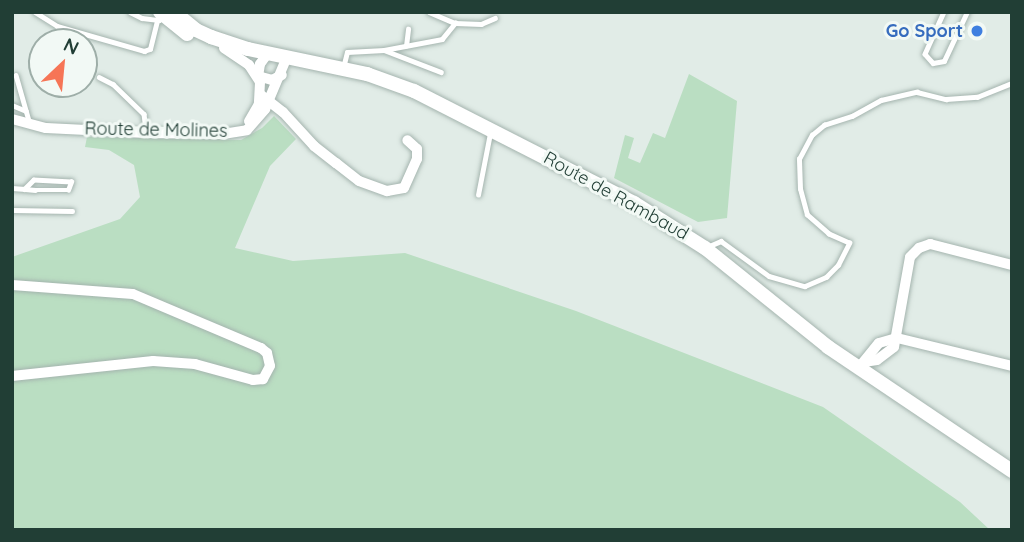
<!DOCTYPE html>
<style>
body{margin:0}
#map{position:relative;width:1024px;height:542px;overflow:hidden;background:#e1ece7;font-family:Quicksand,sans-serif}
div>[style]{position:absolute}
.green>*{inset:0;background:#badec2}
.roads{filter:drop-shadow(0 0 2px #a4b4ae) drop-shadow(0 0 2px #a4b4ae)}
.lane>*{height:4.5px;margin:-2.25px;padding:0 2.25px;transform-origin:2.25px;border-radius:2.25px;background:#fff}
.street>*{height:10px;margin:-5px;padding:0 5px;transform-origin:5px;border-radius:5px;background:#fff}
.secondary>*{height:14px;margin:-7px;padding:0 7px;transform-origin:7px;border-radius:7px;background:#fff}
.dots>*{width:19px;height:19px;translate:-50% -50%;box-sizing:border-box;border:4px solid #f2f9f5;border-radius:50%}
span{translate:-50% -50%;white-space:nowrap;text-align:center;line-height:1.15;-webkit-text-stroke:6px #f2f9f5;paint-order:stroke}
.shop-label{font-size:18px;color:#366cbe;font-weight:700}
.right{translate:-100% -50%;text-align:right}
.street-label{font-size:18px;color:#213e35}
.frame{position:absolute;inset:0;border:14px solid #213e35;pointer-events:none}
.north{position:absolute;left:28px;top:28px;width:70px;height:70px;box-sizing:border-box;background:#f2f9f5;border:2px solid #9eaea8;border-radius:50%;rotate:26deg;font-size:19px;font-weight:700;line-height:28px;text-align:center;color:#213e35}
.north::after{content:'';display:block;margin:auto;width:24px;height:32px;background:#f67556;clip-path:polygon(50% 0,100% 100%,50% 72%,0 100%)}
</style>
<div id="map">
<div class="green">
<i style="clip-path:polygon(689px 74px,737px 101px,727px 218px,698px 222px,614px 178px,625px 135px,634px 138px,628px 158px,640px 163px,653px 133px,665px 138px)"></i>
<i style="clip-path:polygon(274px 116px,296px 139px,270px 166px,235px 248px,293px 261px,405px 253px,576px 311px,823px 407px,960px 502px,990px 530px,12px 530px,12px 257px,120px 219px,140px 197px,134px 165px,109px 150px,85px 147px,87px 137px,241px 140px,262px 128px)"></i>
</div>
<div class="roads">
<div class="lane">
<i style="left:35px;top:12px;width:26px;rotate:32deg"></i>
<i style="left:57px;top:26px;width:91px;rotate:16deg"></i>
<i style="left:144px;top:51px;width:6px;rotate:-18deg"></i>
<i style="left:150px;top:49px;width:30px;rotate:-76deg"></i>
<i style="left:130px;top:12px;width:13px;rotate:27deg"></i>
<i style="left:142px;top:18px;width:17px;rotate:7deg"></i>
<i style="left:429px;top:12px;width:28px;rotate:23deg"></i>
<i style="left:944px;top:12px;width:46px;rotate:114.3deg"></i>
<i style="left:925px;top:54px;width:12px;rotate:48deg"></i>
<i style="left:933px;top:63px;width:11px;rotate:-10deg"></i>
<i style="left:944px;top:61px;width:54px;rotate:-64.9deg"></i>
<i style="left:406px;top:46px;width:17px;rotate:-83deg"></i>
<i style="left:384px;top:50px;width:59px;rotate:-10.7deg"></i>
<i style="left:442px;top:39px;width:21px;rotate:-51deg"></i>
<i style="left:455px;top:23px;width:26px;rotate:2deg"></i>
<i style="left:481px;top:24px;width:15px;rotate:-23deg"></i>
<i style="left:343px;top:68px;width:16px;rotate:-76deg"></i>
<i style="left:347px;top:52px;width:37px;rotate:-3deg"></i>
<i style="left:384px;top:50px;width:61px;rotate:21.1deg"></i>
<i style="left:16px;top:75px;width:51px;rotate:74.1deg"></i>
<i style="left:99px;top:77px;width:16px;rotate:27deg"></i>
<i style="left:113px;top:84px;width:43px;rotate:44.1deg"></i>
<i style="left:144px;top:114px;width:17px;rotate:83deg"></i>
<i style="left:12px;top:105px;width:15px;rotate:23deg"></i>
<i style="left:12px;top:188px;width:13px;rotate:4deg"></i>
<i style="left:25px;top:189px;width:10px;rotate:6deg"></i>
<i style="left:35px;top:190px;width:33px"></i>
<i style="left:68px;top:190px;width:9px;rotate:-69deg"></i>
<i style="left:71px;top:182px;width:37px;rotate:-177deg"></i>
<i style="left:34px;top:180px;width:13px;rotate:135deg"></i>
<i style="left:478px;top:195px;width:63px;rotate:-79deg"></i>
<i style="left:12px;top:210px;width:60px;rotate:1deg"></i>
<i style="left:707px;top:247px;width:15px;rotate:-23deg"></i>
<i style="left:721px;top:241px;width:59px;rotate:36.1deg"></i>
<i style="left:769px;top:276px;width:37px;rotate:16deg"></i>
<i style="left:805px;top:286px;width:23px;rotate:-23deg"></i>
<i style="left:826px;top:277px;width:17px;rotate:-45deg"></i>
<i style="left:838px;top:265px;width:25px;rotate:-63deg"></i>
<i style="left:849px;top:243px;width:22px;rotate:-156deg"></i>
<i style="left:829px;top:234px;width:29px;rotate:-139deg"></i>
<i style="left:807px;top:215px;width:27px;rotate:-105deg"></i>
<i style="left:800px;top:189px;width:30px;rotate:-92deg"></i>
<i style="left:799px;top:159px;width:27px;rotate:-62deg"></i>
<i style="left:812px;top:135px;width:16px;rotate:-40deg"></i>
<i style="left:824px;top:125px;width:29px;rotate:-18deg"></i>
<i style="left:852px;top:116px;width:33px;rotate:-29deg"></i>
<i style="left:881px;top:100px;width:37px;rotate:-13deg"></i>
<i style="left:917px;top:92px;width:30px;rotate:14deg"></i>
<i style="left:946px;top:99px;width:31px;rotate:-4deg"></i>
<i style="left:977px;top:97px;width:38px;rotate:-22deg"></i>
</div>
<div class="street">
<i style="left:224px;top:48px;width:30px;rotate:34deg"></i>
<i style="left:249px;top:65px;width:20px;rotate:57deg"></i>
<i style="left:260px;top:82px;width:22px;rotate:93deg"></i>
<i style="left:259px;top:104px;width:20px;rotate:120deg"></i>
<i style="left:268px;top:53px;width:14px;rotate:126deg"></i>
<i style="left:260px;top:64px;width:12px;rotate:99deg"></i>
<i style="left:258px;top:76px;width:15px;rotate:16deg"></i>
<i style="left:272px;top:80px;width:11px;rotate:-27deg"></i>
<i style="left:261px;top:95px;width:28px;rotate:38deg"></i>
<i style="left:283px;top:112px;width:46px;rotate:47.6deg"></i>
<i style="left:314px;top:146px;width:28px;rotate:38deg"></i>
<i style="left:336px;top:163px;width:29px;rotate:38deg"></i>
<i style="left:359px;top:181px;width:30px;rotate:20deg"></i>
<i style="left:387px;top:191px;width:17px;rotate:-10deg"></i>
<i style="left:404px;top:188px;width:32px;rotate:-66deg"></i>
<i style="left:417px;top:159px;width:10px;rotate:-90deg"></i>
<i style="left:417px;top:149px;width:13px;rotate:-138deg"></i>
<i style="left:12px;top:119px;width:35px;rotate:15deg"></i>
<i style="left:46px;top:128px;width:101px;rotate:2.8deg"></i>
<i style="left:147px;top:133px;width:76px;rotate:0.8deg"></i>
<i style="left:223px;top:134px;width:24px;rotate:-9deg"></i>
<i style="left:247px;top:130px;width:28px;rotate:-49deg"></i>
<i style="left:265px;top:109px;width:56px;rotate:-67.1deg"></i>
<i style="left:12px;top:285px;width:121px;rotate:4.3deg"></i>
<i style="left:133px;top:294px;width:139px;rotate:22.9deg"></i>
<i style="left:261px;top:348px;width:8px;rotate:40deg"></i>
<i style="left:267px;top:353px;width:13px;rotate:77deg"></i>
<i style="left:270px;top:366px;width:15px;rotate:118deg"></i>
<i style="left:263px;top:379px;width:10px;rotate:174deg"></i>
<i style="left:253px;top:380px;width:60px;rotate:-164.6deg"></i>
<i style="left:195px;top:364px;width:42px;rotate:-175.9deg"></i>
<i style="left:153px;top:361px;width:142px;rotate:173.9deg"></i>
<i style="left:864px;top:362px;width:13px;rotate:-9deg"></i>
<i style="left:877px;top:360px;width:21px;rotate:-37deg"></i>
<i style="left:894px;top:347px;width:91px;rotate:-79.9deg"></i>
<i style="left:910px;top:257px;width:13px;rotate:-45deg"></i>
<i style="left:919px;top:248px;width:12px;rotate:-20deg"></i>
<i style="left:930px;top:244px;width:85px;rotate:14.4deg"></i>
<i style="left:861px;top:365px;width:28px;rotate:-51deg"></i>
<i style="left:879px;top:343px;width:19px;rotate:-16deg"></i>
<i style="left:897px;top:338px;width:118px;rotate:13.7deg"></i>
</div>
<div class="secondary">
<i style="left:160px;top:12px;width:35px;rotate:39deg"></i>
<i style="left:174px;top:12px;width:28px;rotate:39deg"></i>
<i style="left:196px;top:30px;width:17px;rotate:25deg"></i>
<i style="left:211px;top:37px;width:39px;rotate:18deg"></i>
<i style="left:248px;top:49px;width:122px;rotate:11.9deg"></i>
<i style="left:367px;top:74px;width:50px;rotate:19.9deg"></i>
<i style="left:414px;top:91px;width:247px;rotate:27deg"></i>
<i style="left:634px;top:203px;width:84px;rotate:32.4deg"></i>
<i style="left:705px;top:248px;width:158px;rotate:38.8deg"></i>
<i style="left:828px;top:347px;width:222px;rotate:34deg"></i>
</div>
</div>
<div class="dots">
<i style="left:977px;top:31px;background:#3f7fe0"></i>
</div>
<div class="shop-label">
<span class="right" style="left:963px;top:31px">Go Sport</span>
</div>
<div class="street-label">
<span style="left:156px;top:130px;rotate:1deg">Route de Molines</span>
<span style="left:616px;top:196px;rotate:29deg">Route de Rambaud</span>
</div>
<div class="frame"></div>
<div class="north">N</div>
</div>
